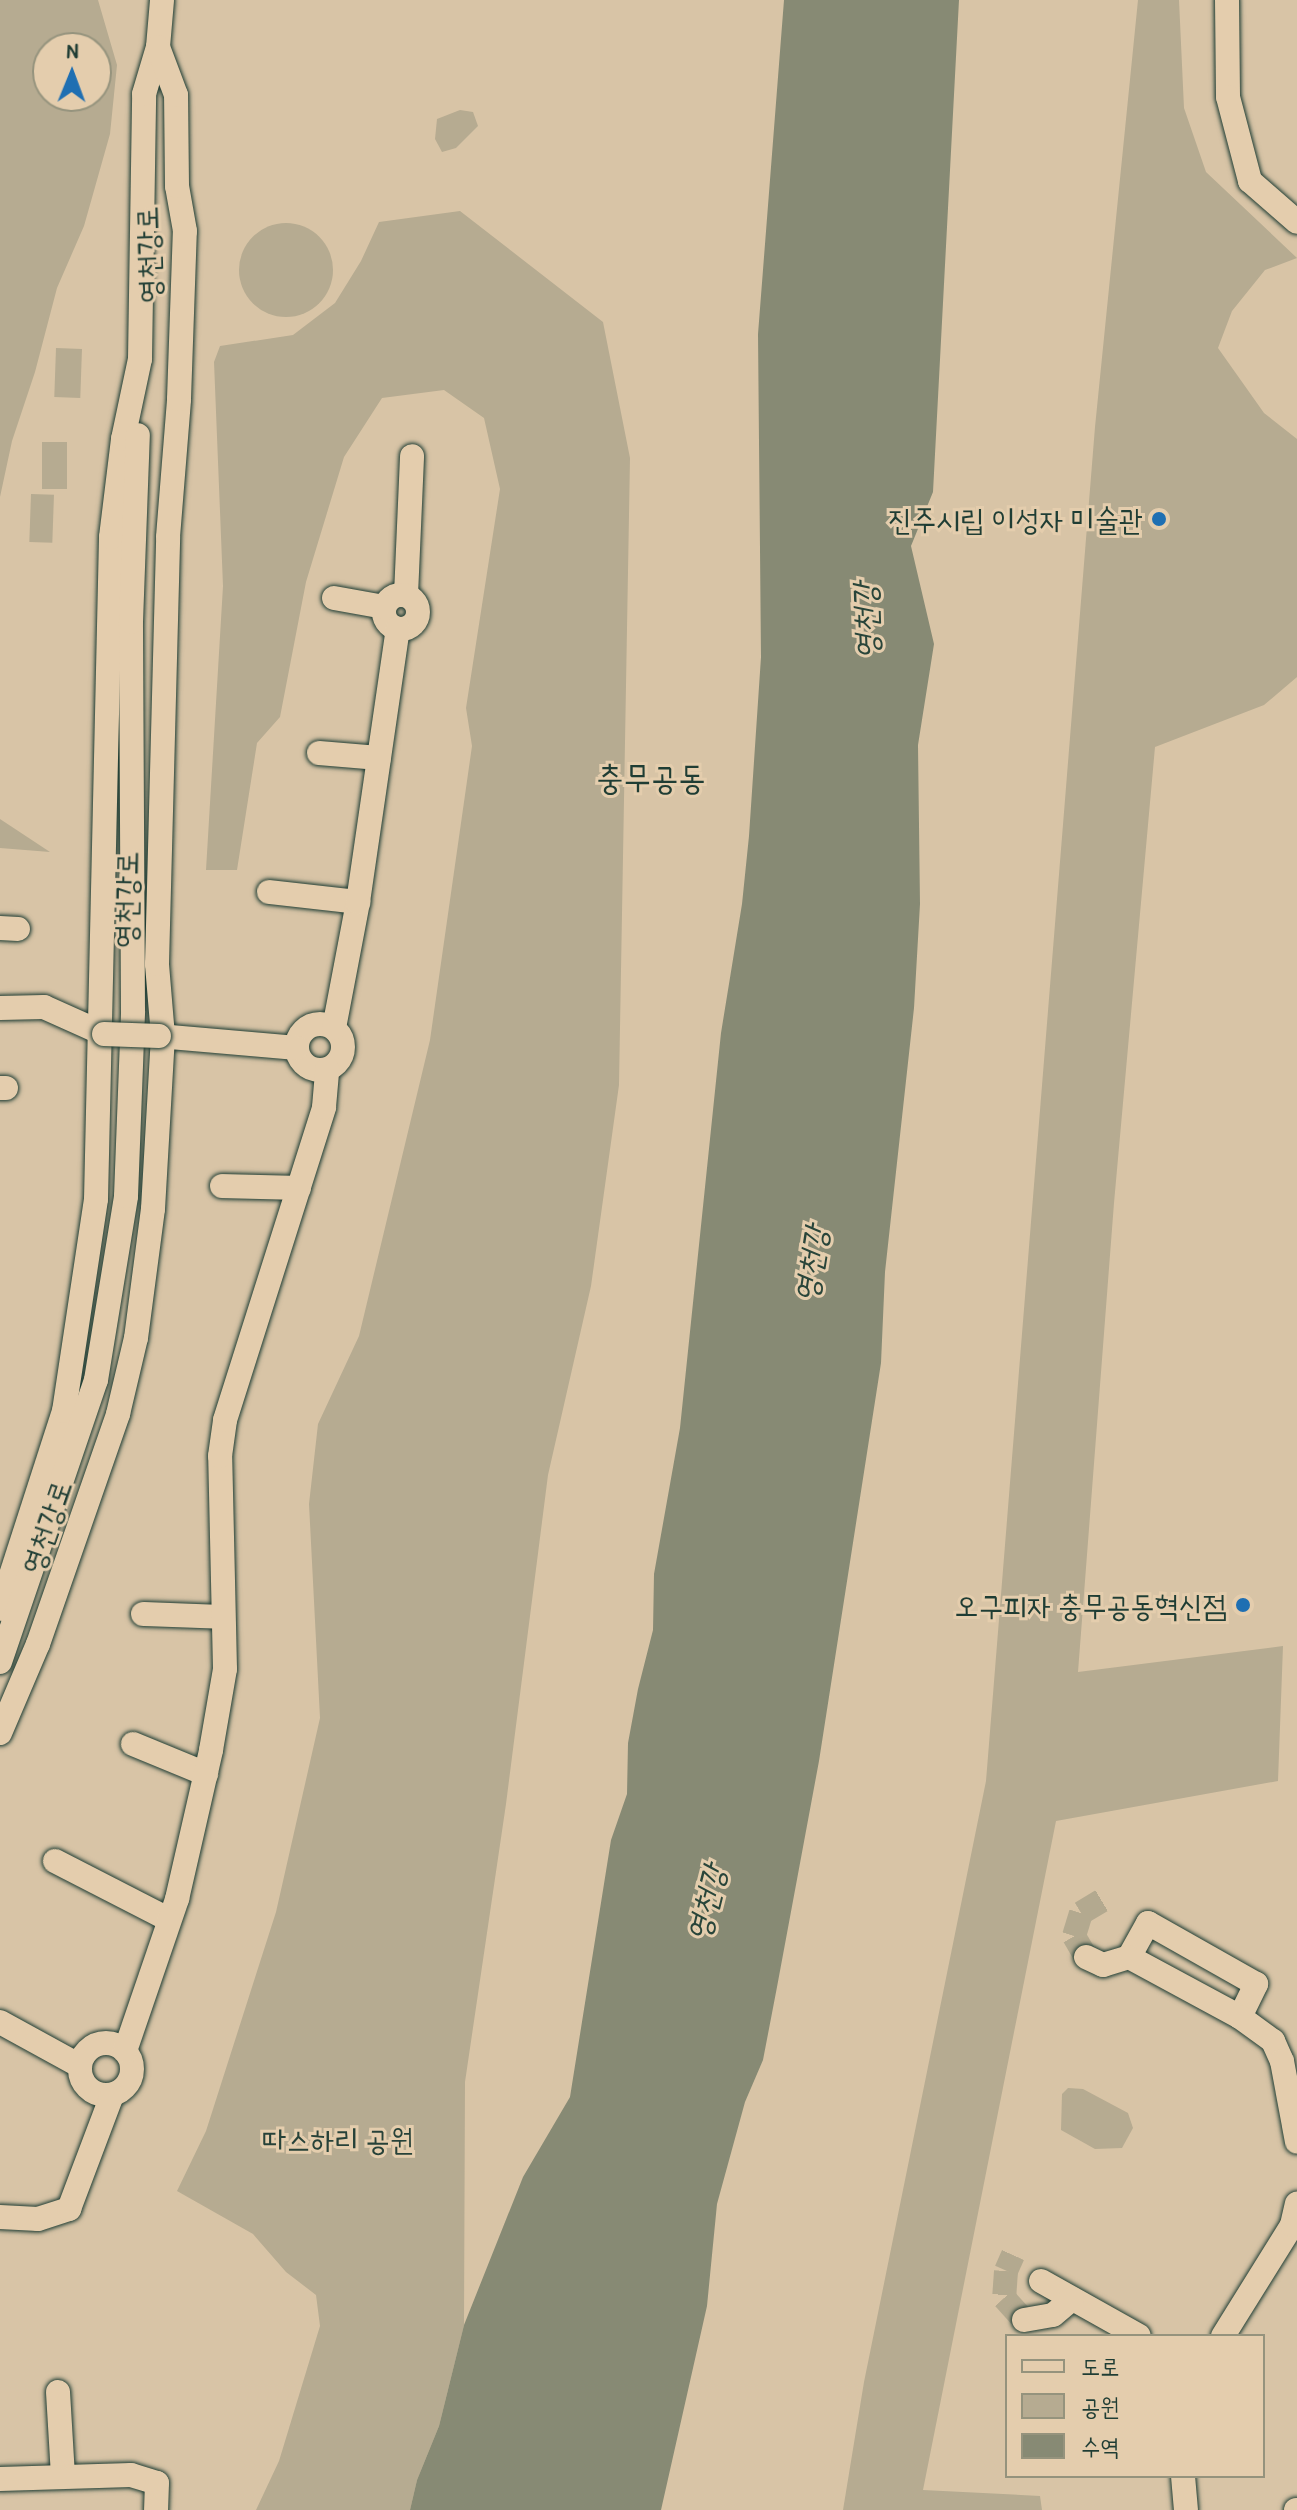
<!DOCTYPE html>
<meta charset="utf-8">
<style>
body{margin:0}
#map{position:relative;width:1297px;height:2510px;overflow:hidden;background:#d8c4a6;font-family:"Patrick Hand","Poor Story",sans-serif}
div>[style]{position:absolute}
.green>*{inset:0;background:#b6ab91;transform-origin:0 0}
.round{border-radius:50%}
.water>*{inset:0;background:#878a74}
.minor-tunnel>*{height:24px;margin-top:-12px;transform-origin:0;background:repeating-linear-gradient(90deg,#b3a98f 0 24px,transparent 0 36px)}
.roads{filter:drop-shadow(0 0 2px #1f3d34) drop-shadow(0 0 2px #1f3d34)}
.minor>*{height:24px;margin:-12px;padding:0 12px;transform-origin:12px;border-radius:12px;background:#e4cdad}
.minor>.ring{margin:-12px;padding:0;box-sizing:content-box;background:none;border:24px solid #e4cdad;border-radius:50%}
.bridges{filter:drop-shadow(0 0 2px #1f3d34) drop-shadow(0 0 2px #1f3d34)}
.minor-bridge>*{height:24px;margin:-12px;padding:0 12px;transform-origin:12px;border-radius:12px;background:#e4cdad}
.dots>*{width:22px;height:22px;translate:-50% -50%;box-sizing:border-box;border:4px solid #e4cdad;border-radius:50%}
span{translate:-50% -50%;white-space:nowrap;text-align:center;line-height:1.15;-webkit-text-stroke:6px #e4cdad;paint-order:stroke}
.street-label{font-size:30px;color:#1f3d34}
.poi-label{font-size:30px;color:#1f3d34}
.right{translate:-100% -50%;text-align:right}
.park-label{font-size:30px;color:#274239}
.water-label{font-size:32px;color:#29453a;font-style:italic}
.quarter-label{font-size:34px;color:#1f3d34}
.legend{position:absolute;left:1005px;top:2334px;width:260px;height:144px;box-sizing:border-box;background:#e4cdad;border:2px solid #95937d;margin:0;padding:10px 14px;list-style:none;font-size:24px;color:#1f3d34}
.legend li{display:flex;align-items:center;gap:16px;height:40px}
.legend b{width:40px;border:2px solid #95937d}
.north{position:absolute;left:32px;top:32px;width:80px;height:80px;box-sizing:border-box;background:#e4cdad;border:2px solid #95937d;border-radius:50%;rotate:1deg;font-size:22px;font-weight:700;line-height:32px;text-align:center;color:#1f3d34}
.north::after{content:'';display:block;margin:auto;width:28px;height:36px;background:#1f6fb2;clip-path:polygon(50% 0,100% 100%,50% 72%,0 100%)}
</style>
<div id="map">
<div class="green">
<i style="clip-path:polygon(evenodd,0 0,98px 0,117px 65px,110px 134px,84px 226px,57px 288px,35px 372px,12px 441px,0 497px,0 0,48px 48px,96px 48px,96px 96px,48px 96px,48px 48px)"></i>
<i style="clip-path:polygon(1138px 0,1179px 0,1184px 108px,1206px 172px,1297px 258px,1265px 270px,1232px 311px,1218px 348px,1264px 413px,1297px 439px,1297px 677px,1264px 705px,1155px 747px,1114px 1203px,1078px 1672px,1283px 1646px,1278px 1781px,1056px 1821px,923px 2490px,1040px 2496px,1042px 2510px,843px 2510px,864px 2382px,986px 1781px,1095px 427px)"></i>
<i style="clip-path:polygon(460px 110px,473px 112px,478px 126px,456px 148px,442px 152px,435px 139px,437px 119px)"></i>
<i style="clip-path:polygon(460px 211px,603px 322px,630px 458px,619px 1085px,591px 1286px,548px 1475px,506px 1804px,465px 2082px,464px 2325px,439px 2426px,417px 2480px,410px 2510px,256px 2510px,279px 2461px,320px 2326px,316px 2295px,286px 2272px,253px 2234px,177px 2191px,206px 2131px,276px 1912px,320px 1718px,309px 1504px,318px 1424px,359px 1336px,430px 1040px,472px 746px,466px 708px,500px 489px,484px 418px,444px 390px,382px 398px,344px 457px,306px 582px,280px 717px,257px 743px,237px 870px,206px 870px,223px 586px,214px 362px,220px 346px,293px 335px,335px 303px,361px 261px,379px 222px)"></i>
<i class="round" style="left:239px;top:223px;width:94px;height:94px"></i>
<i style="left:56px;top:348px;width:26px;height:49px;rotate:2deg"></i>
<i style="left:42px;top:442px;width:25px;height:47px"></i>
<i style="left:31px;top:494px;width:23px;height:48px;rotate:2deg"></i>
<i style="clip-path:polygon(0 819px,50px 852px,0 848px)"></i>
<i style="clip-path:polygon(1068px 2088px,1083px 2089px,1128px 2113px,1133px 2128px,1122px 2148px,1095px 2149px,1061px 2130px,1062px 2094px)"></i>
</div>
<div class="water">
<i style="clip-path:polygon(784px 0,959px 0,933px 492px,911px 546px,934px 644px,918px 745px,920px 904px,914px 1008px,885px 1272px,881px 1363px,819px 1761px,777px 1987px,763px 2060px,745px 2102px,717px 2204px,707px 2306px,661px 2510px,410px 2510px,417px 2480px,439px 2426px,464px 2325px,523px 2177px,570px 2097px,611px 1840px,627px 1794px,628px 1743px,638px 1689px,653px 1630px,654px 1574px,680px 1428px,721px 1033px,742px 904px,749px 836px,761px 657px,758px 334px)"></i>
</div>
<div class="minor-tunnel">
<i style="left:1086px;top:1957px;width:24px;rotate:-120deg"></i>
<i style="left:1074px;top:1936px;width:24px;rotate:-73deg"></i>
<i style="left:1081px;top:1913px;width:27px;rotate:-31deg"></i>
<i style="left:1013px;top:2255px;width:17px;rotate:114deg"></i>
<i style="left:1006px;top:2271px;width:27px;rotate:94deg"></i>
<i style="left:1004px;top:2298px;width:30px;rotate:48deg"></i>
</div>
<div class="roads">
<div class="minor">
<i style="left:1227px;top:0;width:97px;rotate:89.4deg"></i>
<i style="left:1228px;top:97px;width:87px;rotate:75.3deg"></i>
<i style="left:1250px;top:181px;width:62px;rotate:41.1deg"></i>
<i style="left:406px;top:595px;width:139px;rotate:-87.5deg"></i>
<i class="ring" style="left:384px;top:595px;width:10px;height:10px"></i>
<i style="left:334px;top:598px;width:51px;rotate:10.2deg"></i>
<i style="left:319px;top:753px;width:60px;rotate:4.8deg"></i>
<i style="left:269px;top:892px;width:90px;rotate:6.4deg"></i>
<i style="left:0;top:928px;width:18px;rotate:3deg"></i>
<i style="left:0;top:1008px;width:44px;rotate:-1.3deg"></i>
<i style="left:44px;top:1007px;width:66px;rotate:24.2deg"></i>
<i class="ring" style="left:297px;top:1024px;width:22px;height:22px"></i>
<i style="left:334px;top:1028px;width:128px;rotate:-79.2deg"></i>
<i style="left:358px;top:902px;width:276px;rotate:-81.7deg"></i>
<i style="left:159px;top:1036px;width:138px;rotate:5deg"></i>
<i style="left:0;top:1088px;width:6px"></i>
<i style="left:222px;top:1186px;width:77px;rotate:1.5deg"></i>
<i style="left:0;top:1609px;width:208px;rotate:-72.1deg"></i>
<i style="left:64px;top:1411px;width:214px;rotate:-81.4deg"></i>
<i style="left:96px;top:1199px;width:662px;rotate:-88.7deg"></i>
<i style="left:111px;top:537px;width:99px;rotate:-83deg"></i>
<i style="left:123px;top:439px;width:82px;rotate:-78deg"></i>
<i style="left:140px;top:359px;width:265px;rotate:-89.1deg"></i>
<i style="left:144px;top:94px;width:49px;rotate:-73.4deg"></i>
<i style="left:158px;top:47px;width:47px;rotate:-85.1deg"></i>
<i style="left:143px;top:1614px;width:80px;rotate:2.1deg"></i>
<i style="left:0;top:1662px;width:298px;rotate:-71.2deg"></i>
<i style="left:96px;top:1380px;width:186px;rotate:-80.7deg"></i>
<i style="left:126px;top:1196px;width:185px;rotate:-87.8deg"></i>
<i style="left:133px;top:1011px;width:389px;rotate:-90.3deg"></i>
<i style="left:131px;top:622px;width:187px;rotate:-87.9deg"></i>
<i style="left:0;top:1733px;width:97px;rotate:-66.9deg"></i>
<i style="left:38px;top:1644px;width:244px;rotate:-70.8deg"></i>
<i style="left:118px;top:1414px;width:78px;rotate:-76.7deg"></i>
<i style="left:136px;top:1338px;width:130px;rotate:-82.5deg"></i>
<i style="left:153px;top:1209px;width:173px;rotate:-86.7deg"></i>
<i style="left:163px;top:1036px;width:72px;rotate:-94.8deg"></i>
<i style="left:157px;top:964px;width:427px;rotate:-88.5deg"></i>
<i style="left:168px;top:537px;width:138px;rotate:-85.4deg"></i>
<i style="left:179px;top:399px;width:168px;rotate:-88deg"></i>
<i style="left:185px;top:231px;width:46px;rotate:-100.1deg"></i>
<i style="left:177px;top:186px;width:91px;rotate:-90.6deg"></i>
<i style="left:176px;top:95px;width:51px;rotate:-110.6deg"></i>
<i style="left:133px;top:1744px;width:79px;rotate:22.3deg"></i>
<i style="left:55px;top:1861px;width:127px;rotate:27.2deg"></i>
<i style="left:1086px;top:1957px;width:19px;rotate:25deg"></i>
<i style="left:1103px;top:1965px;width:27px;rotate:-17deg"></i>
<i style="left:1240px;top:2017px;width:37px;rotate:-64deg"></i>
<i style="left:1256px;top:1984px;width:124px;rotate:-150.5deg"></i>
<i style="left:1148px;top:1923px;width:39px;rotate:119deg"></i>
<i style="left:1129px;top:1957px;width:126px;rotate:28.4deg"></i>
<i style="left:1240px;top:2017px;width:41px;rotate:36deg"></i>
<i style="left:1273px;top:2041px;width:22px;rotate:66deg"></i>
<i style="left:1282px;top:2061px;width:82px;rotate:79.5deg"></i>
<i style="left:0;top:2022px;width:91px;rotate:28.8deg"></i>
<i class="ring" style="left:80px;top:2043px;width:28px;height:28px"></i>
<i style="left:125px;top:2051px;width:161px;rotate:-71.1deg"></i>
<i style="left:177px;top:1899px;width:153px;rotate:-77.1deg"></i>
<i style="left:211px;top:1750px;width:82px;rotate:-80.2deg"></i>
<i style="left:225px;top:1669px;width:213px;rotate:-91.3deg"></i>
<i style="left:220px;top:1456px;width:36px;rotate:-82deg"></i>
<i style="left:225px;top:1420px;width:328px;rotate:-72.4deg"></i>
<i style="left:324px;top:1107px;width:38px;rotate:-85deg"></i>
<i style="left:0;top:2217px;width:38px;rotate:3deg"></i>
<i style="left:38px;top:2219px;width:33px;rotate:-18deg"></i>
<i style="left:69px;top:2209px;width:122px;rotate:-69.3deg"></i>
<i style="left:1041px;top:2281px;width:112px;rotate:29.3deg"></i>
<i style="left:1024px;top:2320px;width:29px;rotate:-10deg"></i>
<i style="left:1053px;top:2315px;width:25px;rotate:-40deg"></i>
<i style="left:1223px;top:2336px;width:131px;rotate:-58.1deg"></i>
<i style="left:1292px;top:2225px;width:22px;rotate:-77deg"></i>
<i style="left:58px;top:2392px;width:83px;rotate:86.6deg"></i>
<i style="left:1183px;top:2476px;width:34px;rotate:85deg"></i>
<i style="left:0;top:2479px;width:131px;rotate:-1.7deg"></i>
<i style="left:131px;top:2475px;width:27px;rotate:17deg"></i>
<i style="left:157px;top:2483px;width:27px;rotate:92deg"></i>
<i style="left:1296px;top:2510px;width:1px"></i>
</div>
</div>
<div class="bridges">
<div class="minor-bridge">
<i style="left:104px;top:1034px;width:55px;rotate:2.1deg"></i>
</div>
</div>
<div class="dots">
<i style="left:1159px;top:519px;background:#1f6fb2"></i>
<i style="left:1243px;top:1605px;background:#1f6fb2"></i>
</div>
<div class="street-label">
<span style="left:148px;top:255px;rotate:-92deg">영천강로</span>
<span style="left:126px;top:900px;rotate:-89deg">영천강로</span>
<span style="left:46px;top:1527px;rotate:-71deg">영천강로</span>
</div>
<div class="poi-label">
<span class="right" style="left:1143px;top:519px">진주시립 이성자 미술관</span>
<span class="right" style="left:1227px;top:1605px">오구피자 충무공동혁신점</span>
</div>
<div class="park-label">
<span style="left:338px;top:2139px">따스하리 공원</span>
</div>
<div class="water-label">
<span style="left:866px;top:621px;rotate:-92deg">영천강</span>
<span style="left:811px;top:1264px;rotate:-81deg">영천강</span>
<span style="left:706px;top:1903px;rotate:-76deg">영천강</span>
</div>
<div class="quarter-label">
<span style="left:651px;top:778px">충무공동</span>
</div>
<ul class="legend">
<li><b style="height:10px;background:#e4cdad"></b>도로</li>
<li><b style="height:22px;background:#b6ab91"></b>공원</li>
<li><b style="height:22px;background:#878a74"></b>수역</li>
</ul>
<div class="north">N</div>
</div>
